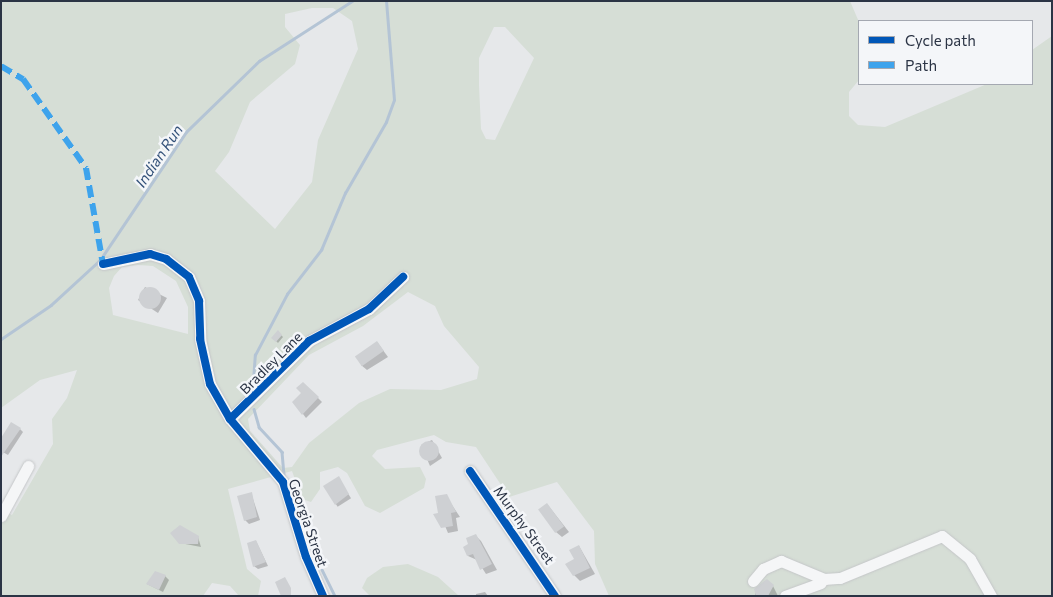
<!DOCTYPE html>
<style>
body{margin:0}
#map{position:relative;width:1053px;height:597px;overflow:hidden;background:#e6e8ea;font-family:Commissioner,sans-serif}
div>[style]{position:absolute}
.green>*{inset:0;background:#d6ded6}
.shadow>*{inset:0;background:#0003;transform-origin:0 0}
.stream>*{height:2.5px;margin:-1.25px;padding:0 1.25px;transform-origin:1.25px;border-radius:1.25px;background:#b4c4d5}
.building>*{inset:0;background:#ced0d3;transform-origin:0 0}
.round{border-radius:50%}
.roads{filter:drop-shadow(0 0 1px #c4c6c8) drop-shadow(0 0 1px #c4c6c8)}
.minor>*{height:11px;margin:-5.5px;padding:0 5.5px;transform-origin:5.5px;border-radius:5.5px;background:#f5f6f7}
.quiet>*{height:6px;margin-top:-3px;transform-origin:0;background:repeating-linear-gradient(90deg,#3ea3ec 0 12px,transparent 0 18px)}
.cycleway>*{height:8px;margin:-4px;padding:0 4px;transform-origin:4px;border-radius:4px;background:#0057b8}
span{translate:-50% -50%;white-space:nowrap;text-align:center;line-height:1.15;-webkit-text-stroke:5px #f4f6f9;paint-order:stroke}
.street-label{font-size:14px;color:#2b3445}
.water-label{font-size:15px;color:#34527a;font-style:italic}
.frame{position:absolute;inset:0;border:2px solid #2b3445;pointer-events:none}
.legend{position:absolute;left:858px;top:20px;width:175px;height:65px;box-sizing:border-box;background:#f4f6f9;border:1px solid #a4a8b1;margin:0;padding:6px 9px;list-style:none;font-size:15px;color:#2b3445}
.legend li{display:flex;align-items:center;gap:10px;height:25px}
.legend b{width:25px;border:1px solid #a4a8b1}
</style>
<div id="map">
<div class="green">
<i style="clip-path:polygon(evenodd,1px 1px,850px 1px,859px 22px,859px 80px,849px 92px,849px 116px,858px 125px,885px 127px,987px 84px,1032px 84px,1032px 50px,1052px 36px,1052px 596px,609px 596px,595px 564px,594px 531px,557px 482px,509px 497px,476px 447px,446px 442px,434px 435px,377px 450px,372px 456px,385px 469px,420px 467px,426px 479px,424px 488px,380px 513px,365px 506px,347px 473px,338px 467px,320px 472px,320px 489px,311px 502px,302px 499px,292px 471px,228px 489px,247px 569px,261px 581px,258px 596px,239px 596px,230px 586px,212px 583px,203px 596px,1px 596px,1px 510px,12px 515px,53px 444px,52px 419px,67px 398px,77px 370px,40px 380px,1px 408px,1px 1px,312px 8px,333px 8px,352px 21px,358px 49px,318px 140px,312px 182px,275px 229px,215px 171px,229px 152px,250px 102px,295px 64px,300px 45px,285px 27px,285px 14px,312px 8px,1px 1px,494px 27px,505px 27px,534px 58px,495px 140px,486px 139px,481px 129px,479px 85px,479px 58px,494px 27px,1px 1px,138px 265px,153px 266px,176px 281px,188px 307px,188px 334px,113px 315px,109px 288px,114px 276px,122px 267px,138px 265px,1px 1px,408px 292px,435px 306px,444px 326px,479px 367px,477px 379px,441px 390px,390px 389px,359px 403px,309px 443px,292px 467px,283px 468px,250px 431px,248px 419px,309px 355px,363px 326px,408px 292px)"></i>
<i style="clip-path:polygon(408px 564px,438px 577px,459px 596px,370px 596px,362px 588px,367px 578px,383px 567px)"></i>
</div>
<div class="shadow">
<i style="clip-path:polygon(145px 287px,167px 298px,158px 313px,138px 300px)"></i>
<i style="clip-path:polygon(278px 332px,283px 337px,278px 343px,273px 338px)"></i>
<i style="clip-path:polygon(377px 342px,388px 357px,367px 370px,361px 365px)"></i>
<i style="clip-path:polygon(303px 383px,322px 402px,306px 418px,294px 402px,303px 393px)"></i>
<i style="clip-path:polygon(20px 429px,23px 432px,8px 455px,1px 451px)"></i>
<i style="clip-path:polygon(432px 440px,442px 458px,430px 466px,421px 445px)"></i>
<i style="left:338px;top:478px;width:24px;height:16px;rotate:57deg"></i>
<i style="clip-path:polygon(251px 493px,260px 520px,249px 524px,245px 520px)"></i>
<i style="clip-path:polygon(446px 496px,460px 517px,456px 518px,458px 531px,448px 533px,440px 514px)"></i>
<i style="clip-path:polygon(547px 504px,569px 532px,562px 537px,556px 532px)"></i>
<i style="clip-path:polygon(475px 535px,481px 541px,497px 570px,486px 574px,477px 560px,468px 556px)"></i>
<i style="clip-path:polygon(198px 537px,201px 547px,180px 543px)"></i>
<i style="clip-path:polygon(256px 541px,268px 566px,258px 569px,254px 566px)"></i>
<i style="clip-path:polygon(579px 546px,595px 574px,580px 581px,574px 575px)"></i>
<i style="clip-path:polygon(165px 576px,169px 580px,163px 592px,147px 584px)"></i>
<i style="clip-path:polygon(773px 586px,778px 596px,755px 596px,756px 590px)"></i>
<i style="clip-path:polygon(485px 592px,488px 596px,476px 596px,476px 594px)"></i>
</div>
<div class="stream">
<i style="left:1px;top:339px;width:60px;rotate:-34.2deg"></i>
<i style="left:51px;top:305px;width:67px;rotate:-42.6deg"></i>
<i style="left:100px;top:260px;width:154px;rotate:-56.1deg"></i>
<i style="left:186px;top:132px;width:102px;rotate:-44.2deg"></i>
<i style="left:259px;top:61px;width:111px;rotate:-32.8deg"></i>
<i style="left:253px;top:381px;width:26px;rotate:-86deg"></i>
<i style="left:255px;top:355px;width:69px;rotate:-62.3deg"></i>
<i style="left:287px;top:294px;width:56px;rotate:-52.3deg"></i>
<i style="left:321px;top:250px;width:62px;rotate:-67.2deg"></i>
<i style="left:345px;top:193px;width:82px;rotate:-60deg"></i>
<i style="left:386px;top:122px;width:23px;rotate:-70deg"></i>
<i style="left:394px;top:100px;width:99px;rotate:-94.6deg"></i>
<i style="left:254px;top:409px;width:19px;rotate:74deg"></i>
<i style="left:259px;top:427px;width:34px;rotate:47deg"></i>
<i style="left:282px;top:452px;width:24px;rotate:85deg"></i>
<i style="left:305px;top:535px;width:68px;rotate:63.8deg"></i>
</div>
<div class="building">
<i class="round" style="left:139px;top:287px;width:22px;height:22px"></i>
<i style="clip-path:polygon(278px 330px,282px 335px,276px 342px,271px 338px)"></i>
<i style="left:377px;top:341px;width:12px;height:27px;rotate:55deg"></i>
<i style="clip-path:polygon(303px 382px,319px 397px,302px 415px,292px 402px,301px 393px,296px 388px)"></i>
<i style="clip-path:polygon(11px 422px,21px 428px,1px 457px,1px 438px)"></i>
<i class="round" style="left:419px;top:441px;width:20px;height:20px"></i>
<i style="clip-path:polygon(339px 476px,349px 494px,335px 505px,323px 486px)"></i>
<i style="clip-path:polygon(252px 492px,257px 517px,244px 521px,237px 496px)"></i>
<i style="clip-path:polygon(447px 494px,456px 512px,451px 513px,453px 526px,441px 528px,433px 514px,438px 513px,435px 496px)"></i>
<i style="left:547px;top:503px;width:29px;height:11px;rotate:54deg"></i>
<i style="clip-path:polygon(180px 525px,199px 536px,198px 544px,179px 544px,170px 533px)"></i>
<i style="clip-path:polygon(476px 534px,492px 564px,480px 570px,473px 554px,467px 556px,463px 547px,468px 544px,466px 538px)"></i>
<i style="clip-path:polygon(256px 540px,266px 562px,253px 567px,247px 543px)"></i>
<i style="clip-path:polygon(579px 545px,590px 568px,573px 576px,565px 564px,574px 559px,569px 550px)"></i>
<i style="clip-path:polygon(155px 571px,166px 575px,159px 590px,146px 584px)"></i>
<i style="clip-path:polygon(285px 577px,291px 588px,291px 596px,281px 596px,275px 582px)"></i>
<i style="clip-path:polygon(767px 579px,774px 585px,768px 596px,756px 596px,754px 589px)"></i>
</div>
<div class="roads">
<div class="minor">
<i style="left:103px;top:264px;width:48px;rotate:-12deg"></i>
<i style="left:150px;top:254px;width:17px;rotate:17deg"></i>
<i style="left:166px;top:259px;width:29px;rotate:38deg"></i>
<i style="left:189px;top:277px;width:26px;rotate:67deg"></i>
<i style="left:199px;top:301px;width:38px;rotate:88deg"></i>
<i style="left:200px;top:339px;width:46px;rotate:77.5deg"></i>
<i style="left:210px;top:384px;width:40px;rotate:60.3deg"></i>
<i style="left:230px;top:419px;width:82px;rotate:49.9deg"></i>
<i style="left:283px;top:482px;width:78px;rotate:73deg"></i>
<i style="left:306px;top:557px;width:43px;rotate:66.4deg"></i>
<i style="left:230px;top:419px;width:111px;rotate:-44.6deg"></i>
<i style="left:309px;top:341px;width:68px;rotate:-28.1deg"></i>
<i style="left:369px;top:309px;width:47px;rotate:-43.3deg"></i>
<i style="left:470px;top:471px;width:151px;rotate:55.8deg"></i>
<i style="left:1px;top:516px;width:57px;rotate:-61.6deg"></i>
<i style="left:753px;top:581px;width:16px;rotate:-50deg"></i>
<i style="left:763px;top:569px;width:20px;rotate:-24deg"></i>
<i style="left:781px;top:561px;width:47px;rotate:22.7deg"></i>
<i style="left:824px;top:579px;width:16px;rotate:-4deg"></i>
<i style="left:840px;top:578px;width:110px;rotate:-22.4deg"></i>
<i style="left:942px;top:536px;width:36px;rotate:39deg"></i>
<i style="left:970px;top:559px;width:43px;rotate:60.4deg"></i>
<i style="left:785px;top:596px;width:38px;rotate:-20deg"></i>
</div>
</div>
<div class="quiet">
<i style="left:1px;top:66px;width:26px;rotate:31deg"></i>
<i style="left:23px;top:79px;width:109px;rotate:54.7deg"></i>
<i style="left:86px;top:168px;width:97px;rotate:80deg"></i>
</div>
<div class="cycleway">
<i style="left:103px;top:264px;width:48px;rotate:-12deg"></i>
<i style="left:150px;top:254px;width:17px;rotate:17deg"></i>
<i style="left:166px;top:259px;width:29px;rotate:38deg"></i>
<i style="left:189px;top:277px;width:26px;rotate:67deg"></i>
<i style="left:199px;top:301px;width:38px;rotate:88deg"></i>
<i style="left:200px;top:339px;width:46px;rotate:77.5deg"></i>
<i style="left:210px;top:384px;width:40px;rotate:60.3deg"></i>
<i style="left:230px;top:419px;width:82px;rotate:49.9deg"></i>
<i style="left:283px;top:482px;width:78px;rotate:73deg"></i>
<i style="left:306px;top:557px;width:43px;rotate:66.4deg"></i>
<i style="left:230px;top:419px;width:111px;rotate:-44.6deg"></i>
<i style="left:309px;top:341px;width:68px;rotate:-28.1deg"></i>
<i style="left:369px;top:309px;width:47px;rotate:-43.3deg"></i>
<i style="left:470px;top:471px;width:151px;rotate:55.8deg"></i>
</div>
<div class="street-label">
<span style="left:271px;top:363px;rotate:-45deg">Bradley Lane</span>
<span style="left:308px;top:523px;rotate:71deg">Georgia Street</span>
<span style="left:524px;top:525px;rotate:54deg">Murphy Street</span>
</div>
<div class="water-label">
<span style="left:159px;top:156px;rotate:-56deg">Indian Run</span>
</div>
<div class="frame"></div>
<ul class="legend">
<li><b style="height:6px;background:#0057b8"></b>Cycle path</li>
<li><b style="height:6px;background:#3ea3ec"></b>Path</li>
</ul>
</div>
